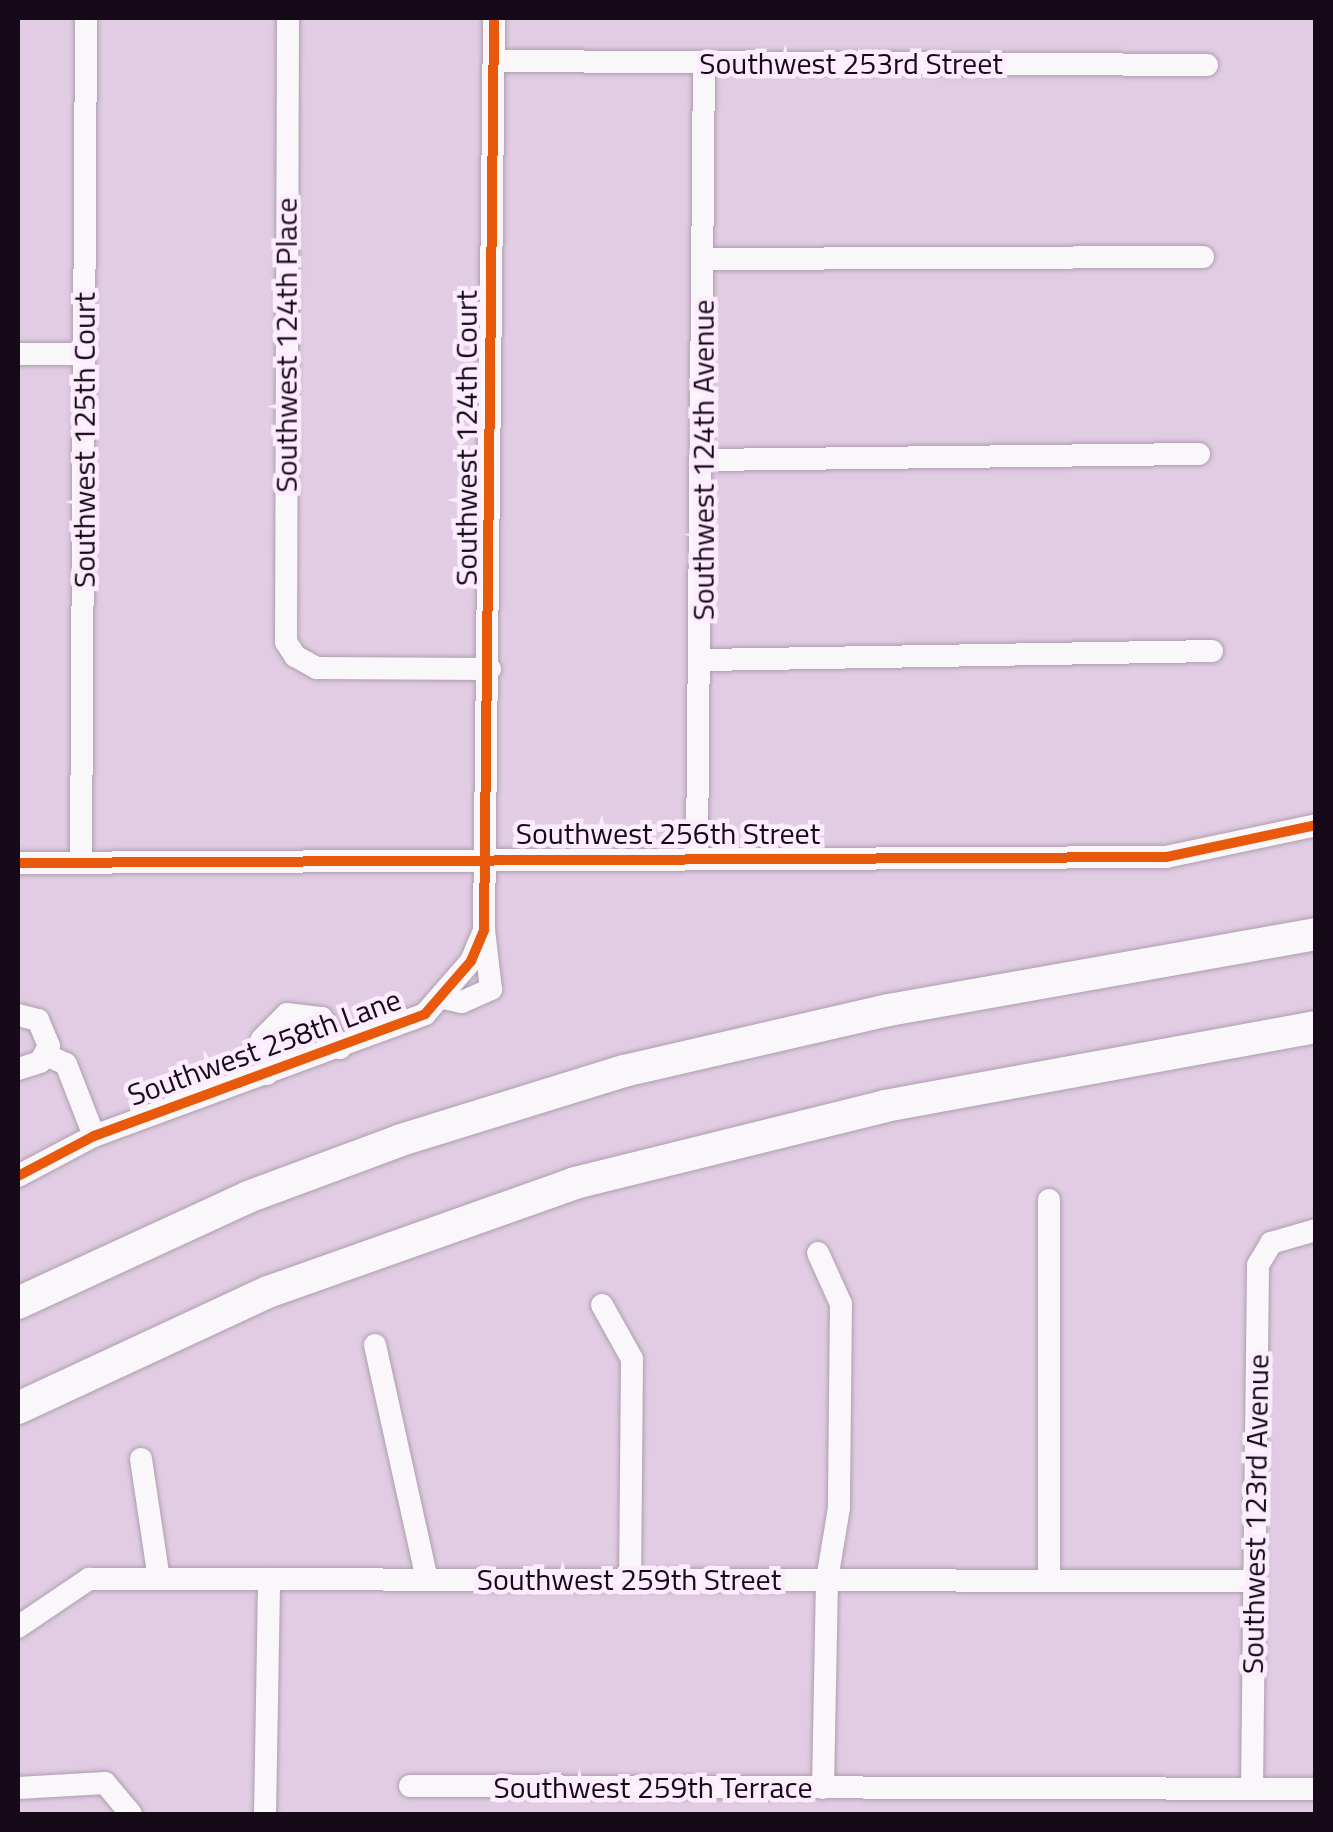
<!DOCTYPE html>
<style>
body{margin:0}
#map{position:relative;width:1333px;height:1832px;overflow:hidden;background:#e1cce3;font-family:"Titillium Web",sans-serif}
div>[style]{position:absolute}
.roads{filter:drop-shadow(0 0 2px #ad9dae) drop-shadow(0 0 2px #ad9dae)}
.minor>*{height:22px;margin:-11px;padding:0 11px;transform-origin:11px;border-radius:11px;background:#faf7fb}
.highway>*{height:32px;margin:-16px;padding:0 16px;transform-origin:16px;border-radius:16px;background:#faf7fb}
.cycleway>*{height:10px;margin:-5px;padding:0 5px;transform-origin:5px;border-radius:5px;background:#e8590c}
span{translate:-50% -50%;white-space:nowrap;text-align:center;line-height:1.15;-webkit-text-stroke:9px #fcecfd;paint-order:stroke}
.street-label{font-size:30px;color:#170a18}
.frame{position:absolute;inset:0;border:20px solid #170a18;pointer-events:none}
</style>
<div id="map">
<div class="roads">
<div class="minor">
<i style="left:288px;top:18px;width:624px;rotate:90.18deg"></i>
<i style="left:286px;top:642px;width:17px;rotate:57deg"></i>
<i style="left:295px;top:656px;width:25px;rotate:29deg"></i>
<i style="left:317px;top:668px;width:173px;rotate:0.3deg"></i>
<i style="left:494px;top:61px;width:713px;rotate:0.32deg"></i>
<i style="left:702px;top:259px;width:501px;rotate:-0.23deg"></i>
<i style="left:18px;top:354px;width:66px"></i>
<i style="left:704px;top:460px;width:495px;rotate:-0.7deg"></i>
<i style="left:704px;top:660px;width:508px;rotate:-1.01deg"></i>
<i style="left:697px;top:858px;width:796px;rotate:-89.5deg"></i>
<i style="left:18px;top:863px;width:1148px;rotate:-0.3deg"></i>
<i style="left:1166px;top:857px;width:153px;rotate:-12deg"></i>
<i style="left:81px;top:863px;width:845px;rotate:-89.66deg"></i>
<i style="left:444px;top:998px;width:18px;rotate:13deg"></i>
<i style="left:462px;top:1002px;width:32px;rotate:-24deg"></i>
<i style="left:491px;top:989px;width:59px;rotate:-96.8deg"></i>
<i style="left:18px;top:1015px;width:21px;rotate:14deg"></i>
<i style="left:38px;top:1020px;width:28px;rotate:67deg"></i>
<i style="left:49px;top:1046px;width:18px;rotate:119deg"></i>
<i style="left:40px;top:1062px;width:23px;rotate:162deg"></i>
<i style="left:46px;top:1055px;width:22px;rotate:24deg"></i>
<i style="left:66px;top:1064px;width:77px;rotate:68.7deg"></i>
<i style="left:267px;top:1074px;width:35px;rotate:-98deg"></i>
<i style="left:262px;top:1039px;width:35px;rotate:-45deg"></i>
<i style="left:287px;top:1014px;width:35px;rotate:7deg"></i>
<i style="left:322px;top:1018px;width:35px;rotate:59deg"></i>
<i style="left:18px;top:1176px;width:86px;rotate:-27.8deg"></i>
<i style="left:94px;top:1136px;width:353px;rotate:-20.2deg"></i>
<i style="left:425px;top:1014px;width:70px;rotate:-49deg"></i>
<i style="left:471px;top:961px;width:34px;rotate:-67deg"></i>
<i style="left:484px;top:930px;width:912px;rotate:-89.37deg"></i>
<i style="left:1049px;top:1200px;width:380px;rotate:90deg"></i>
<i style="left:818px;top:1253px;width:56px;rotate:65.7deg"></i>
<i style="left:841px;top:1304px;width:204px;rotate:90.6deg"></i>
<i style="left:839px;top:1508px;width:73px;rotate:99.5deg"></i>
<i style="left:827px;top:1580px;width:208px;rotate:91.1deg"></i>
<i style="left:602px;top:1305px;width:62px;rotate:60.9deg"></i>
<i style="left:632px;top:1359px;width:220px;rotate:90.5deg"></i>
<i style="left:375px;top:1345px;width:240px;rotate:77.5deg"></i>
<i style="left:141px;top:1459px;width:121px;rotate:81.5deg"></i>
<i style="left:18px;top:1627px;width:86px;rotate:-34.1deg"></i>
<i style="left:89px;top:1579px;width:1165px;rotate:0.1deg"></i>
<i style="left:410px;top:1786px;width:906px;rotate:0.19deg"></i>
<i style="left:18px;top:1788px;width:87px;rotate:-3.3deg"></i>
<i style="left:105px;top:1783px;width:40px;rotate:50deg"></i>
<i style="left:1252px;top:1789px;width:524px;rotate:-89.34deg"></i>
<i style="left:1258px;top:1265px;width:26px;rotate:-59deg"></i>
<i style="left:1271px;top:1243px;width:47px;rotate:-16.1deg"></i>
<i style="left:265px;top:1814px;width:235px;rotate:-89deg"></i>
</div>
<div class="highway">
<i style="left:18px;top:1303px;width:253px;rotate:-24.7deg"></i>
<i style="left:248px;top:1197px;width:163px;rotate:-20.4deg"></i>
<i style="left:401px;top:1140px;width:233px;rotate:-17.2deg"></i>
<i style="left:624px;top:1071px;width:272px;rotate:-13deg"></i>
<i style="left:889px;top:1010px;width:434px;rotate:-10.1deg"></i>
<i style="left:18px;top:1408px;width:276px;rotate:-24.9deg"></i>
<i style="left:268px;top:1292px;width:326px;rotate:-19.5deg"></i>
<i style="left:575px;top:1183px;width:319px;rotate:-13.9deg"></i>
<i style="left:885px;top:1106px;width:438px;rotate:-10.4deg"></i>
</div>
</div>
<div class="cycleway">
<i style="left:18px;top:863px;width:1148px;rotate:-0.3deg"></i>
<i style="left:1166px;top:857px;width:153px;rotate:-12deg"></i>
<i style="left:18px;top:1176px;width:86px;rotate:-27.8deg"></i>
<i style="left:94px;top:1136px;width:353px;rotate:-20.2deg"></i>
<i style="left:425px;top:1014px;width:70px;rotate:-49deg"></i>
<i style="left:471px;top:961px;width:34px;rotate:-67deg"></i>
<i style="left:484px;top:930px;width:912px;rotate:-89.37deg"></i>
</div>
<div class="street-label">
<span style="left:851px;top:63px">Southwest 253rd Street</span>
<span style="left:286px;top:345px;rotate:-90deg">Southwest 124th Place</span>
<span style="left:466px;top:438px;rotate:-90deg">Southwest 124th Court</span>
<span style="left:84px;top:440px;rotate:-90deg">Southwest 125th Court</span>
<span style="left:703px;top:460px;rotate:-90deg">Southwest 124th Avenue</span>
<span style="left:668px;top:833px">Southwest 256th Street</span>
<span style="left:264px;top:1047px;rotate:-20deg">Southwest 258th Lane</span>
<span style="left:1255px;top:1514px;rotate:-89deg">Southwest 123rd Avenue</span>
<span style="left:629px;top:1579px">Southwest 259th Street</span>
<span style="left:653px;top:1787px">Southwest 259th Terrace</span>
</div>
<div class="frame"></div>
</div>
